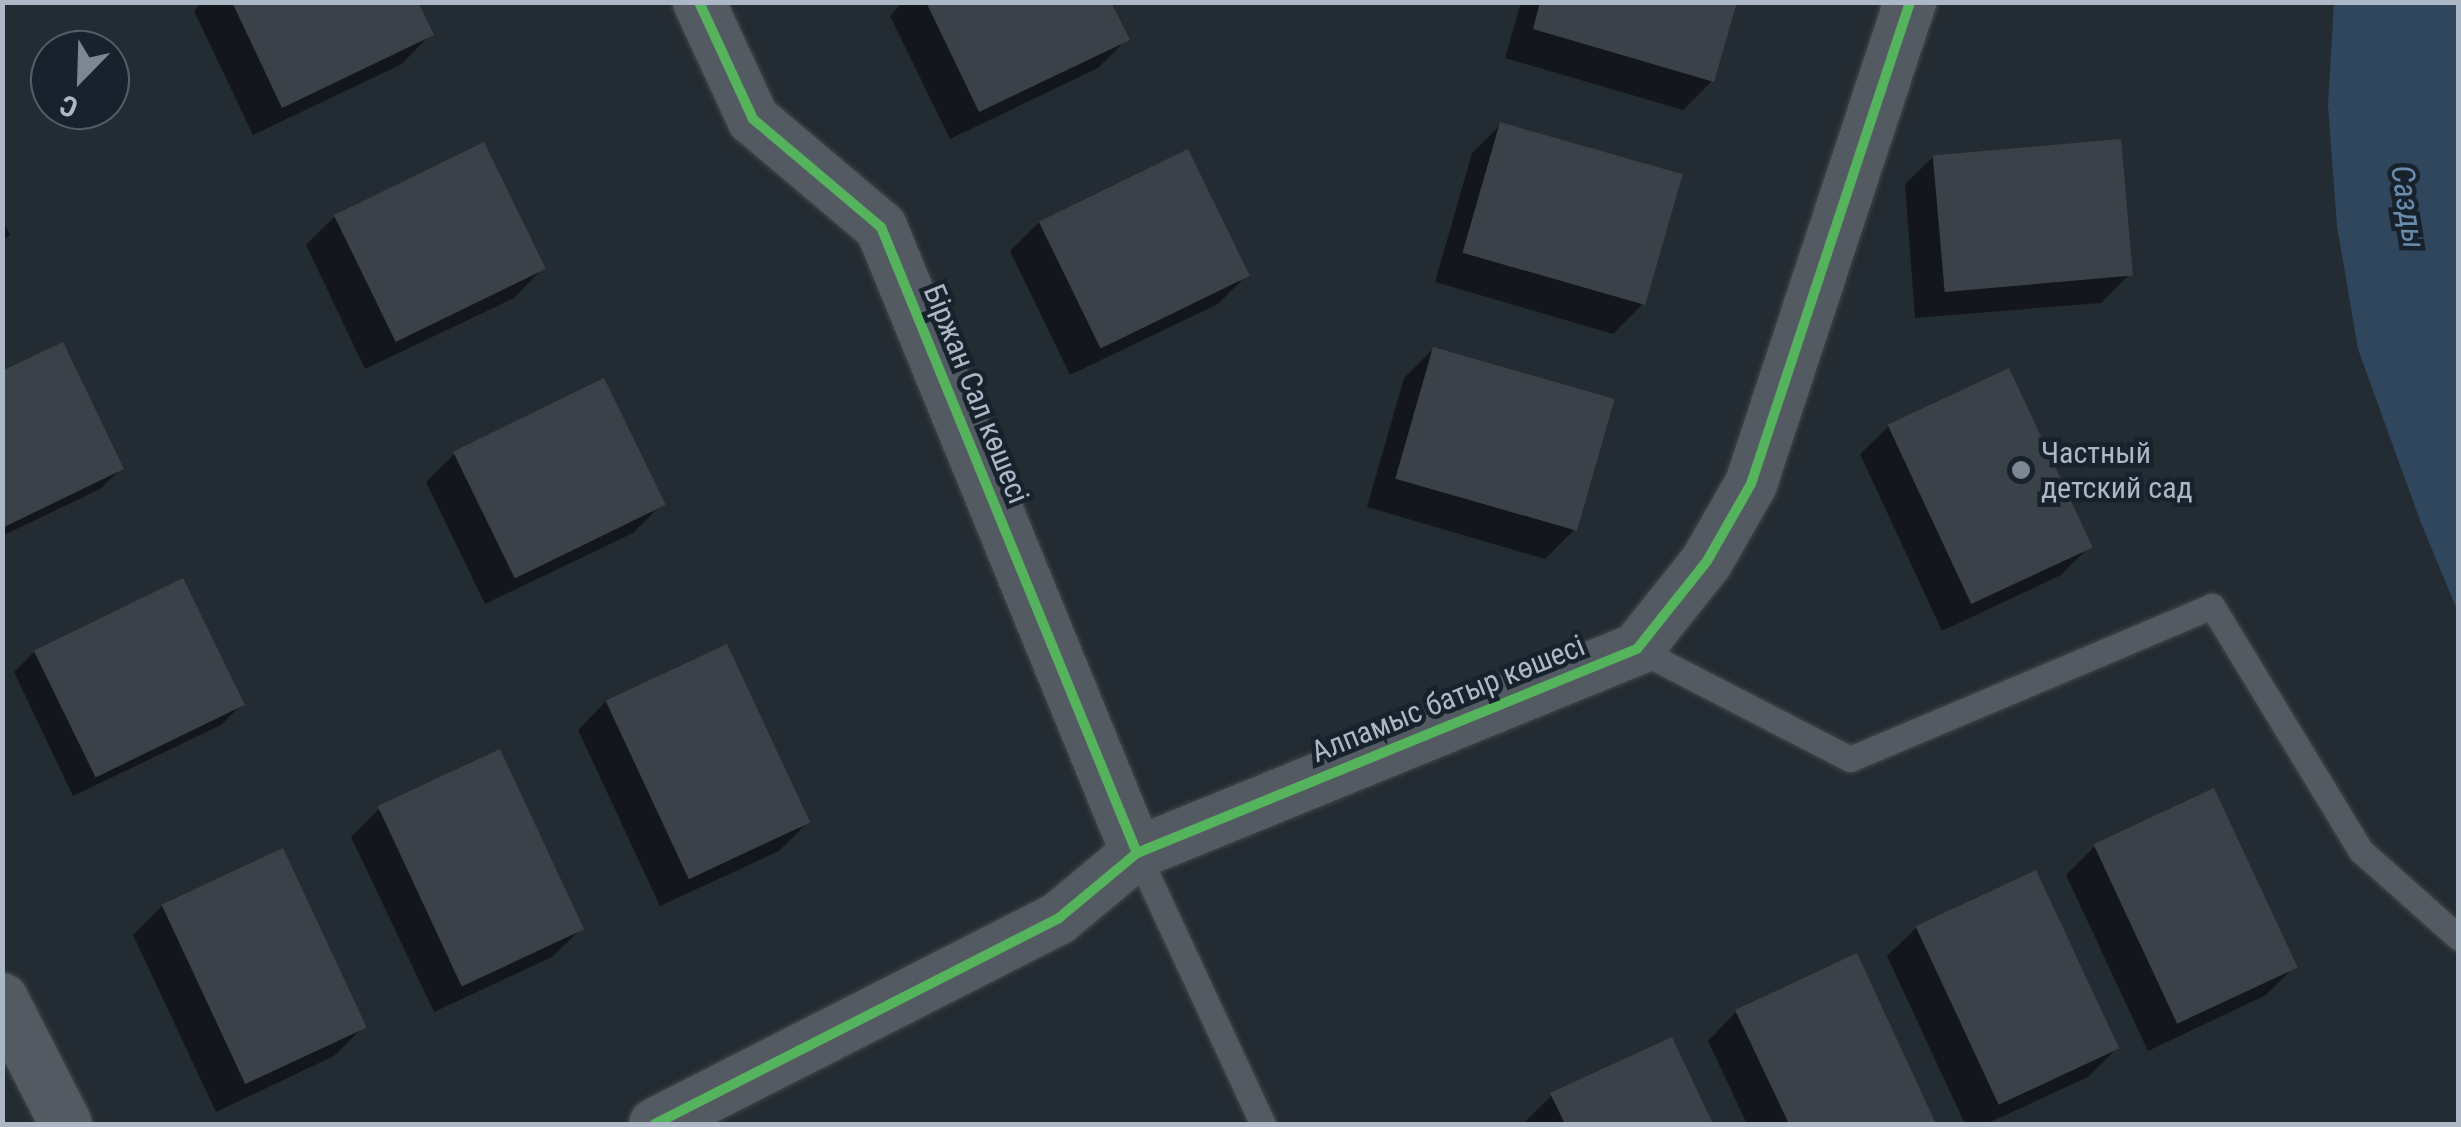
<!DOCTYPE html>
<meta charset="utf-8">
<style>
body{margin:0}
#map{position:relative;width:2461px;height:1127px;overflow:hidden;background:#242c33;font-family:"Roboto Condensed",sans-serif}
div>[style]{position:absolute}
.water>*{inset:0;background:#2f465d}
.shadow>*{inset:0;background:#0007}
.building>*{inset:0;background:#3b4148;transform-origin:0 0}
.roads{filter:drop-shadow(0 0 2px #42484e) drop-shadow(0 0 2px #42484e)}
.lane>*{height:25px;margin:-12.5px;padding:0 12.5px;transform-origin:12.5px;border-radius:12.5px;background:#545a62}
.street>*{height:52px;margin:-26px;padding:0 26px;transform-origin:26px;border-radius:26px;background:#545a62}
.cycleway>*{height:10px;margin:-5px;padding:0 5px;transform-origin:5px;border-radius:5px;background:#56b35d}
.dots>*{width:28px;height:28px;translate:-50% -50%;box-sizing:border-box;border:5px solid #18222d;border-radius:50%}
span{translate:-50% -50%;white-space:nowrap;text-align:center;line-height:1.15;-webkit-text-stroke:9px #18222d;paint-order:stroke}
.street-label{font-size:30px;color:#acb8c6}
.poi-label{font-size:30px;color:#acb8c6}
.left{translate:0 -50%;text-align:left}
.water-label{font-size:32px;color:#6a8cac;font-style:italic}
.frame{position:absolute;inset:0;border:5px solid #acb8c6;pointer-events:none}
.north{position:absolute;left:30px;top:30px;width:100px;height:100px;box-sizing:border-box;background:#18222d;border:2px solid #535e6a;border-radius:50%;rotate:203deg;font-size:28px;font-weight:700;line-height:40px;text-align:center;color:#acb8c6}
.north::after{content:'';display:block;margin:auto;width:35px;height:45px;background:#7c8793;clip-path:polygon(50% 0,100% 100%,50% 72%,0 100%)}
</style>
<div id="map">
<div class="water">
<i style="clip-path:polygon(2334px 3px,2458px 3px,2458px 612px,2421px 523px,2358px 349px,2337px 226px,2328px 105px)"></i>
</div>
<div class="shadow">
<i style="clip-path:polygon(202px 2px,415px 2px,430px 35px,402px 64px,253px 135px,194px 11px)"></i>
<i style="clip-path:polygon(903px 2px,1109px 2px,1126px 40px,1098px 68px,950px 139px,890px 16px)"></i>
<i style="clip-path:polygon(1521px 2px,1735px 2px,1712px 81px,1683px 110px,1505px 58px)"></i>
<i style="clip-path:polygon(1501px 124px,1642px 305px,1613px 334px,1435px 282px,1472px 153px)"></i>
<i style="clip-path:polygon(1934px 156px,2130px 274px,2101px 303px,1915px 318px,1905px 184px)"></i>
<i style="clip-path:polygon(335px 216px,542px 269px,514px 298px,365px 369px,306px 245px)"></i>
<i style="clip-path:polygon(2px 220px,10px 235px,2px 242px)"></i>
<i style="clip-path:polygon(1039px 222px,1247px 275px,1218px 304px,1070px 375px,1010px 251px)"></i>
<i style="clip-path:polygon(1433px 349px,1574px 530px,1545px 559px,1367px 507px,1404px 378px)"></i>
<i style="clip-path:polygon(2px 374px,121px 469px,100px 489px,2px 536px)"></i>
<i style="clip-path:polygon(1889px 426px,2090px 546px,2061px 575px,1942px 631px,1860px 454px)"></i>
<i style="clip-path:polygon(455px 453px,662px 504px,633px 533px,485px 604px,426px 482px)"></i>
<i style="clip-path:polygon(34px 652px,242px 704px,221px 725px,73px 796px,14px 672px)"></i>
<i style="clip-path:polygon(606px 701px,808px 822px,779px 851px,660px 906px,578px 730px)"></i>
<i style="clip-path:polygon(380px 808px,581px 929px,552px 957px,434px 1012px,351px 837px)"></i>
<i style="clip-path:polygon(2095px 846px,2295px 966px,2266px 995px,2148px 1051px,2066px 875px)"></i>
<i style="clip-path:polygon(281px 851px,363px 1027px,334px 1056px,216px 1112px,133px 935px,162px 906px)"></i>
<i style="clip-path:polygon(1916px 928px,2117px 1048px,2088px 1077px,1986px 1124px,1965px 1124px,1887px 956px)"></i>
<i style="clip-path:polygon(1855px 956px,1934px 1124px,1747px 1124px,1708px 1041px,1736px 1012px)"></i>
<i style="clip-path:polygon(1671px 1041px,1710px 1124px,1523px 1124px,1552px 1095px)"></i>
</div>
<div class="building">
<i style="clip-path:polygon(232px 2px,418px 2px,434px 35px,282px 108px)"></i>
<i style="clip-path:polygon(926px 2px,1111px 2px,1130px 40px,979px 112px)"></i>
<i style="clip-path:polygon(1540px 2px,1737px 2px,1714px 82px,1533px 29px)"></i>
<i style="left:1500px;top:122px;width:190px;height:136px;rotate:16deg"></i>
<i style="left:2121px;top:139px;width:137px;height:189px;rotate:85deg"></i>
<i style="left:484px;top:142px;width:141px;height:167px;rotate:64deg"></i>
<i style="left:1188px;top:149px;width:141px;height:166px;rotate:64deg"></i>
<i style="clip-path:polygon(63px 342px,124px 469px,2px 528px,2px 371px)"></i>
<i style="left:1433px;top:347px;width:189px;height:137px;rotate:16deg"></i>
<i style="left:2009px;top:368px;width:198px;height:134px;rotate:65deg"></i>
<i style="left:604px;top:378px;width:141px;height:168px;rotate:64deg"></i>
<i style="left:183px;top:578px;width:141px;height:166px;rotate:64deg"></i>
<i style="left:727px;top:644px;width:197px;height:134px;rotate:65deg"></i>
<i style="left:500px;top:749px;width:199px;height:135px;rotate:65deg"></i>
<i style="left:2214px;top:788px;width:198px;height:133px;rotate:65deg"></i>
<i style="left:283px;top:848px;width:198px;height:134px;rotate:65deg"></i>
<i style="left:2036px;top:870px;width:197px;height:133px;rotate:65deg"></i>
<i style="clip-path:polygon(1857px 953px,1936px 1124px,1789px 1124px,1735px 1010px)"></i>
<i style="clip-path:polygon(1672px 1037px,1713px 1124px,1565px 1124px,1550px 1093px)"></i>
</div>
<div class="roads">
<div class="lane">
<i style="left:1637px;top:649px;width:240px;rotate:27.3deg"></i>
<i style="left:1850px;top:759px;width:393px;rotate:-22.9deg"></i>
<i style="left:2212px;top:606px;width:287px;rotate:58.7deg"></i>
<i style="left:2361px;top:851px;width:130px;rotate:41.6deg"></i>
<i style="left:1137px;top:853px;width:299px;rotate:65.1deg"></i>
</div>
<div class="street">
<i style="left:699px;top:2px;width:129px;rotate:65.2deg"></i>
<i style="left:753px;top:119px;width:167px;rotate:40.2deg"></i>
<i style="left:881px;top:227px;width:676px;rotate:67.76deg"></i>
<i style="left:2px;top:999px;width:140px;rotate:62.9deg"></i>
<i style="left:655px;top:1124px;width:453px;rotate:-27deg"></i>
<i style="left:1059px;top:918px;width:102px;rotate:-39.8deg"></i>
<i style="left:1137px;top:853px;width:540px;rotate:-22.2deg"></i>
<i style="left:1637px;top:649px;width:112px;rotate:-51.5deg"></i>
<i style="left:1707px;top:561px;width:89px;rotate:-60.3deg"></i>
<i style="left:1751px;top:484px;width:508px;rotate:-71.74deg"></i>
</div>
</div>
<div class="cycleway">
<i style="left:699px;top:2px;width:129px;rotate:65.2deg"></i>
<i style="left:753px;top:119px;width:167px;rotate:40.2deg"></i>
<i style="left:881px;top:227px;width:676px;rotate:67.76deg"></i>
<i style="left:655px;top:1124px;width:453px;rotate:-27deg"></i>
<i style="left:1059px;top:918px;width:102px;rotate:-39.8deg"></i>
<i style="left:1137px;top:853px;width:540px;rotate:-22.2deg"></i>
<i style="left:1637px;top:649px;width:112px;rotate:-51.5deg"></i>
<i style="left:1707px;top:561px;width:89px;rotate:-60.3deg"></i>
<i style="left:1751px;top:484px;width:508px;rotate:-71.74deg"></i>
</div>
<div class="dots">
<i style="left:2021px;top:470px;background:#7c8793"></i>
</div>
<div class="street-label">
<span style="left:976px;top:394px;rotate:68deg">Біржан Сал көшесі</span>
<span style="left:1448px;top:699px;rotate:-22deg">Алпамыс батыр көшесі</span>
</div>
<div class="poi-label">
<span class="left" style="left:2041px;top:470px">Частный<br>детский сад</span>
</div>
<div class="water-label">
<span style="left:2408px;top:207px;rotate:81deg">Сазды</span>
</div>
<div class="frame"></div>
<div class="north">С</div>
</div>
